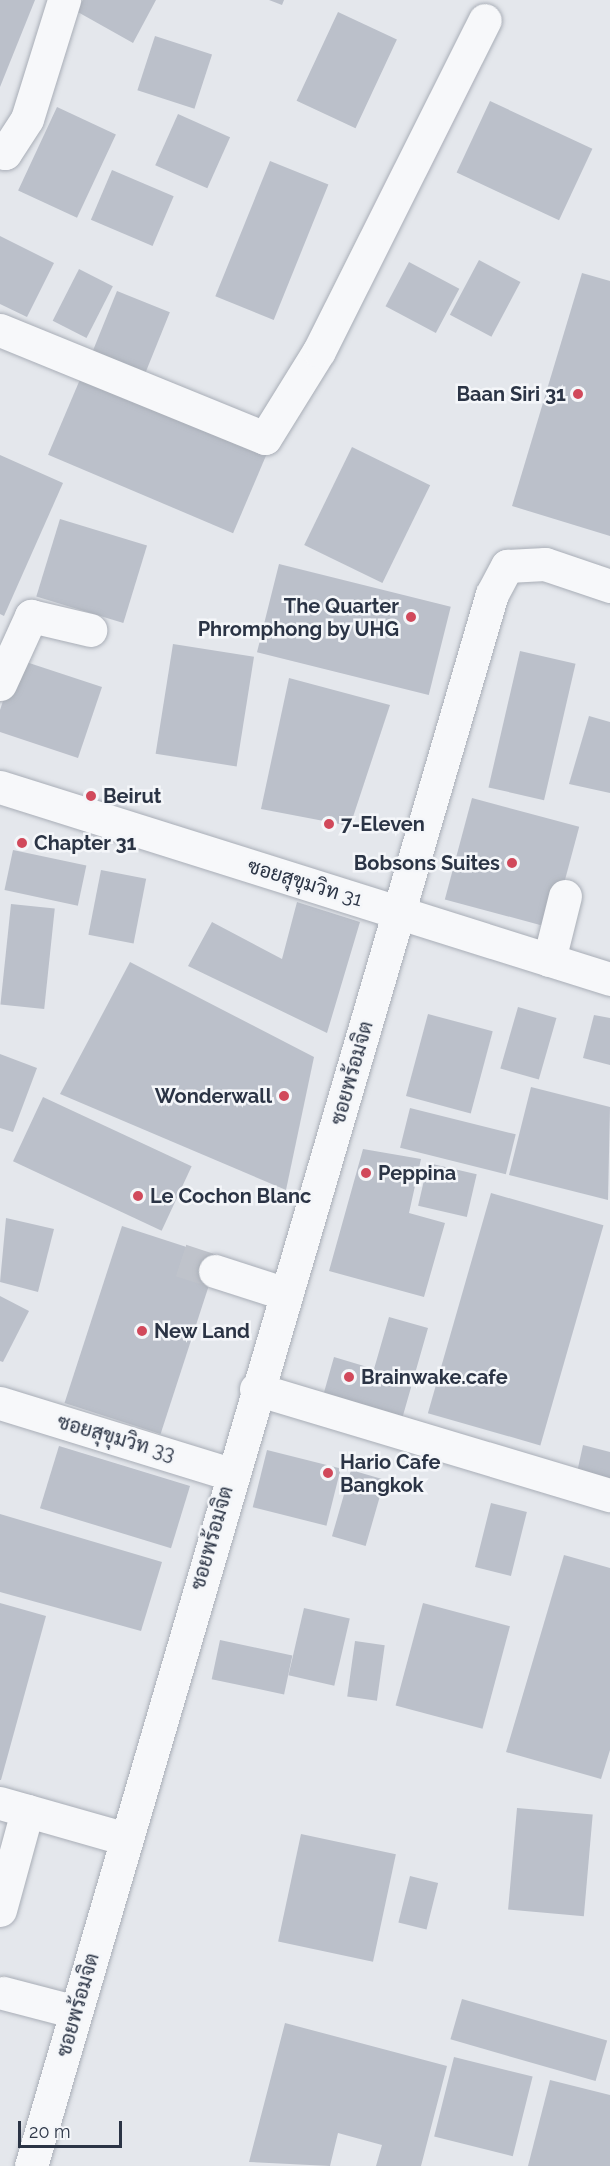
<!DOCTYPE html>
<meta charset="utf-8">
<style>
body{margin:0}
#map{position:relative;width:610px;height:2166px;overflow:hidden;background:#e4e7ec;font-family:Raleway,Sarabun,sans-serif}
div>[style]{position:absolute}
.building>*{inset:0;background:#bbc0ca;transform-origin:0 0}
.minor-tunnel>*{height:33px;margin-top:-16.5px;transform-origin:0;background:repeating-linear-gradient(90deg,#bfc3cb 0 33px,transparent 0 49px)}
.roads{filter:drop-shadow(0 0 2px #a9aeb7) drop-shadow(0 0 2px #a9aeb7)}
.minor>*{height:33px;margin:-16.5px;padding:0 16.5px;transform-origin:16.5px;border-radius:16.5px;background:#f7f8fa}
.dots>*{width:16px;height:16px;translate:-50% -50%;box-sizing:border-box;border:3px solid #f4f6f9;border-radius:50%}
span{translate:-50% -50%;white-space:nowrap;text-align:center;line-height:1.15;-webkit-text-stroke:5px #f4f6f9;paint-order:stroke}
.poi-label{font-size:20px;color:#2b3445;font-weight:700}
.right{translate:-100% -50%;text-align:right}
.left{translate:0 -50%;text-align:left}
.street-label{font-size:20px;color:#2b3445}
.scale{position:absolute;left:18px;top:2121px;width:104px;height:27px;box-sizing:border-box;border:3px solid #2b3445;border-top:0;padding-left:8px;font-size:18px;line-height:21px;white-space:nowrap;color:#2b3445;-webkit-text-stroke:4px #f4f6f9;paint-order:stroke}
</style>
<div id="map">
<div class="building">
<i style="clip-path:polygon(0 0,35px 0,0 87px)"></i>
<i style="clip-path:polygon(83px 0,156px 0,133px 43px,76px 11px)"></i>
<i style="clip-path:polygon(269px 0,284px 0,282px 5px)"></i>
<i style="left:338px;top:12px;width:65px;height:98px;rotate:25deg"></i>
<i style="left:155px;top:36px;width:60px;height:57px;rotate:18deg"></i>
<i style="left:490px;top:101px;width:113px;height:79px;rotate:25deg"></i>
<i style="left:57px;top:107px;width:65px;height:92px;rotate:25deg"></i>
<i style="left:178px;top:114px;width:57px;height:56px;rotate:24deg"></i>
<i style="left:270px;top:161px;width:63px;height:146px;rotate:22deg"></i>
<i style="left:112px;top:170px;width:67px;height:54px;rotate:23deg"></i>
<i style="clip-path:polygon(0 236px,54px 263px,27px 317px,0 304px)"></i>
<i style="left:479px;top:260px;width:47px;height:62px;rotate:28deg"></i>
<i style="left:409px;top:262px;width:57px;height:50px;rotate:28deg"></i>
<i style="left:79px;top:269px;width:38px;height:58px;rotate:27deg"></i>
<i style="clip-path:polygon(582px 273px,610px 281px,610px 536px,512px 506px)"></i>
<i style="left:117px;top:291px;width:57px;height:70px;rotate:22deg"></i>
<i style="left:84px;top:370px;width:201px;height:92px;rotate:23deg"></i>
<i style="left:352px;top:447px;width:87px;height:109px;rotate:26deg"></i>
<i style="clip-path:polygon(0 455px,63px 483px,4px 616px,0 614px)"></i>
<i style="left:60px;top:519px;width:91px;height:81px;rotate:17deg"></i>
<i style="left:279px;top:564px;width:177px;height:91px;rotate:14deg"></i>
<i style="left:173px;top:644px;width:82px;height:111px;rotate:9deg"></i>
<i style="left:520px;top:651px;width:57px;height:140px;rotate:13deg"></i>
<i style="clip-path:polygon(17px 659px,102px 687px,78px 758px,0 732px,0 710px)"></i>
<i style="clip-path:polygon(289px 678px,390px 705px,350px 826px,261px 809px)"></i>
<i style="clip-path:polygon(589px 716px,610px 722px,610px 793px,569px 784px)"></i>
<i style="left:472px;top:798px;width:111px;height:105px;rotate:15deg"></i>
<i style="left:13px;top:850px;width:75px;height:41px;rotate:12deg"></i>
<i style="left:101px;top:870px;width:46px;height:66px;rotate:11deg"></i>
<i style="clip-path:polygon(297px 902px,360px 922px,327px 1033px,188px 966px,212px 922px,282px 959px)"></i>
<i style="left:11px;top:904px;width:44px;height:101px;rotate:6deg"></i>
<i style="clip-path:polygon(130px 962px,314px 1057px,286px 1190px,60px 1094px)"></i>
<i style="left:518px;top:1007px;width:40px;height:64px;rotate:16deg"></i>
<i style="left:428px;top:1014px;width:67px;height:85px;rotate:15deg"></i>
<i style="clip-path:polygon(594px 1015px,610px 1018px,610px 1065px,583px 1058px)"></i>
<i style="clip-path:polygon(0 1054px,37px 1068px,13px 1132px,0 1128px)"></i>
<i style="clip-path:polygon(531px 1087px,610px 1107px,608px 1200px,509px 1175px)"></i>
<i style="left:43px;top:1097px;width:164px;height:71px;rotate:25deg"></i>
<i style="left:410px;top:1108px;width:109px;height:41px;rotate:14deg"></i>
<i style="clip-path:polygon(363px 1149px,421px 1159px,409px 1213px,445px 1223px,424px 1297px,329px 1271px)"></i>
<i style="left:428px;top:1163px;width:50px;height:44px;rotate:13deg"></i>
<i style="left:491px;top:1193px;width:117px;height:229px;rotate:16deg"></i>
<i style="clip-path:polygon(6px 1218px,54px 1229px,38px 1292px,0 1282px)"></i>
<i style="left:122px;top:1226px;width:101px;height:186px;rotate:18deg"></i>
<i style="clip-path:polygon(0 1296px,29px 1311px,3px 1362px,0 1361px)"></i>
<i style="clip-path:polygon(389px 1317px,428px 1328px,402px 1419px,323px 1396px,334px 1357px,374px 1369px)"></i>
<i style="clip-path:polygon(583px 1445px,610px 1452px,610px 1484px,576px 1477px)"></i>
<i style="left:59px;top:1446px;width:137px;height:65px;rotate:17deg"></i>
<i style="left:267px;top:1450px;width:76px;height:59px;rotate:14deg"></i>
<i style="left:351px;top:1470px;width:35px;height:69px;rotate:16deg"></i>
<i style="left:491px;top:1503px;width:37px;height:66px;rotate:14deg"></i>
<i style="clip-path:polygon(0 1514px,162px 1562px,141px 1631px,0 1592px)"></i>
<i style="clip-path:polygon(564px 1555px,610px 1568px,610px 1750px,601px 1779px,506px 1752px)"></i>
<i style="clip-path:polygon(0 1603px,46px 1616px,1px 1780px,0 1780px)"></i>
<i style="left:423px;top:1603px;width:90px;height:106px;rotate:15deg"></i>
<i style="left:304px;top:1608px;width:47px;height:69px;rotate:13deg"></i>
<i style="left:220px;top:1640px;width:74px;height:40px;rotate:12deg"></i>
<i style="left:355px;top:1641px;width:30px;height:56px;rotate:8deg"></i>
<i style="left:517px;top:1808px;width:76px;height:102px;rotate:5deg"></i>
<i style="left:301px;top:1834px;width:97px;height:110px;rotate:12deg"></i>
<i style="left:410px;top:1876px;width:29px;height:48px;rotate:14deg"></i>
<i style="left:462px;top:1999px;width:151px;height:42px;rotate:16deg"></i>
<i style="clip-path:polygon(285px 2023px,447px 2066px,421px 2166px,376px 2166px,382px 2145px,338px 2133px,330px 2166px,249px 2162px)"></i>
<i style="left:454px;top:2057px;width:81px;height:82px;rotate:14deg"></i>
<i style="clip-path:polygon(550px 2080px,610px 2095px,610px 2166px,528px 2166px)"></i>
</div>
<div class="minor-tunnel">
<i style="left:181px;top:1260px;width:36px;rotate:18deg"></i>
</div>
<div class="roads">
<div class="minor">
<i style="left:0;top:152px;width:5px;rotate:11deg"></i>
<i style="left:5px;top:153px;width:40px;rotate:-57.1deg"></i>
<i style="left:27px;top:119px;width:125px;rotate:-72.7deg"></i>
<i style="left:0;top:330px;width:286px;rotate:22.2deg"></i>
<i style="left:265px;top:438px;width:102px;rotate:-58.2deg"></i>
<i style="left:319px;top:351px;width:370px;rotate:-63.4deg"></i>
<i style="left:0;top:684px;width:75px;rotate:-65.5deg"></i>
<i style="left:31px;top:616px;width:61px;rotate:13.3deg"></i>
<i style="left:0;top:787px;width:640px;rotate:17.47deg"></i>
<i style="left:549px;top:960px;width:66px;rotate:-76deg"></i>
<i style="left:215px;top:1271px;width:75px;rotate:17.9deg"></i>
<i style="left:256px;top:1389px;width:370px;rotate:16.7deg"></i>
<i style="left:0;top:1403px;width:242px;rotate:17.1deg"></i>
<i style="left:0;top:1803px;width:131px;rotate:15.9deg"></i>
<i style="left:0;top:1910px;width:103px;rotate:-74.7deg"></i>
<i style="left:3px;top:1993px;width:75px;rotate:14.6deg"></i>
<i style="left:31px;top:2166px;width:1638px;rotate:-73.66deg"></i>
<i style="left:492px;top:594px;width:32px;rotate:-62deg"></i>
<i style="left:507px;top:566px;width:38px;rotate:-3deg"></i>
<i style="left:545px;top:564px;width:69px;rotate:18.7deg"></i>
</div>
</div>
<div class="dots">
<i style="left:578px;top:394px;background:#d1495b"></i>
<i style="left:411px;top:617px;background:#d1495b"></i>
<i style="left:91px;top:796px;background:#d1495b"></i>
<i style="left:329px;top:824px;background:#d1495b"></i>
<i style="left:22px;top:843px;background:#d1495b"></i>
<i style="left:512px;top:863px;background:#d1495b"></i>
<i style="left:284px;top:1096px;background:#d1495b"></i>
<i style="left:366px;top:1173px;background:#d1495b"></i>
<i style="left:138px;top:1196px;background:#d1495b"></i>
<i style="left:142px;top:1331px;background:#d1495b"></i>
<i style="left:349px;top:1377px;background:#d1495b"></i>
<i style="left:328px;top:1473px;background:#d1495b"></i>
</div>
<div class="poi-label">
<span class="right" style="left:566px;top:394px">Baan Siri 31</span>
<span class="right" style="left:399px;top:618px">The Quarter<br>Phromphong by UHG</span>
<span class="left" style="left:103px;top:796px">Beirut</span>
<span class="left" style="left:341px;top:824px">7-Eleven</span>
<span class="left" style="left:34px;top:843px">Chapter 31</span>
<span class="right" style="left:500px;top:863px">Bobsons Suites</span>
<span class="right" style="left:272px;top:1096px">Wonderwall</span>
<span class="left" style="left:378px;top:1173px">Peppina</span>
<span class="left" style="left:150px;top:1196px">Le Cochon Blanc</span>
<span class="left" style="left:154px;top:1331px">New Land</span>
<span class="left" style="left:361px;top:1377px">Brainwake.cafe</span>
<span class="left" style="left:340px;top:1474px">Hario Cafe<br>Bangkok</span>
</div>
<div class="street-label">
<span style="left:305px;top:883px;rotate:17deg">ซอยสุขุมวิท 31</span>
<span style="left:352px;top:1073px;rotate:-74deg">ซอยพร้อมจิต</span>
<span style="left:116px;top:1438px;rotate:16deg">ซอยสุขุมวิท 33</span>
<span style="left:212px;top:1538px;rotate:-74deg">ซอยพร้อมจิต</span>
<span style="left:78px;top:2005px;rotate:-74deg">ซอยพร้อมจิต</span>
</div>
<div class="scale">20 m</div>
</div>
